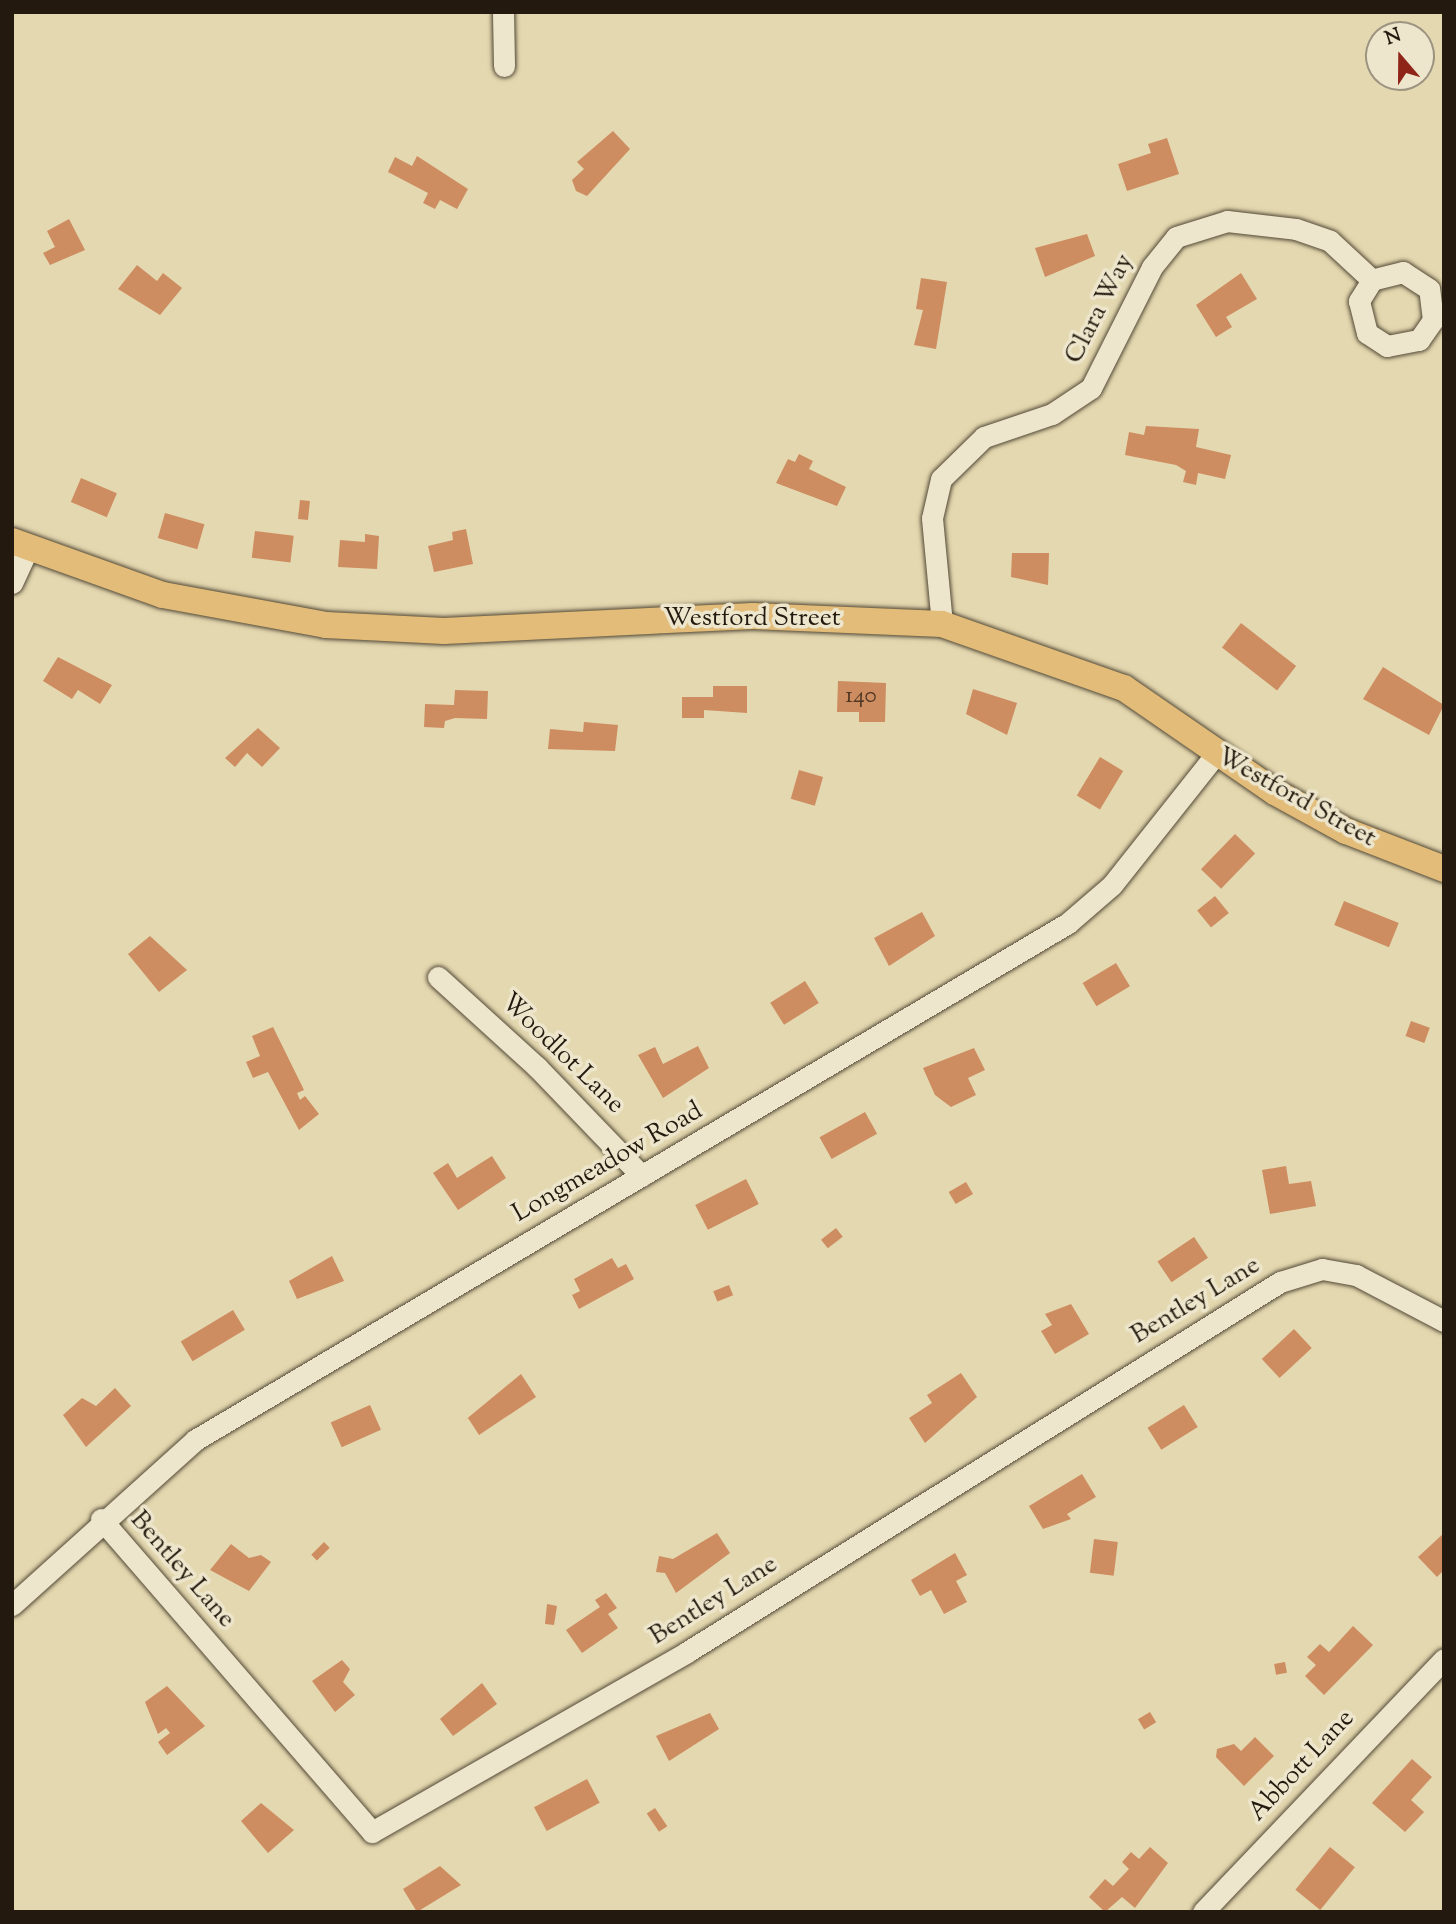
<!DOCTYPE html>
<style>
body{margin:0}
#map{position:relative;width:1456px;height:1924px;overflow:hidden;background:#e4d8b0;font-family:"Sorts Mill Goudy",serif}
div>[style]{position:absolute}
.building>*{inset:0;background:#ce8c61;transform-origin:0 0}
.roads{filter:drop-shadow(0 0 2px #534936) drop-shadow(0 0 2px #534936)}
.minor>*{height:21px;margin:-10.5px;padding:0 10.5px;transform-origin:10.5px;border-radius:10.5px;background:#ede6cc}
.major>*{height:26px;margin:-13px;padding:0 13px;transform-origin:13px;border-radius:13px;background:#e2bc78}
span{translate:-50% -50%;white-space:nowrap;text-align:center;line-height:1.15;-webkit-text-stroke:7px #ede6cc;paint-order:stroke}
.number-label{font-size:23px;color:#4e3623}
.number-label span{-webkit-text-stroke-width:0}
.street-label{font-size:26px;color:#23190e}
.frame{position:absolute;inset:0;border:14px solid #23190e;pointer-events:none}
.north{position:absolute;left:1365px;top:21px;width:70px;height:70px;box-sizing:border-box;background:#ede6cc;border:2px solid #9c9480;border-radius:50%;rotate:340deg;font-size:19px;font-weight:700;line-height:28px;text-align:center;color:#23190e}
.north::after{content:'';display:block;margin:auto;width:24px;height:32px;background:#8f2418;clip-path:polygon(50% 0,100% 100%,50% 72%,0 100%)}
</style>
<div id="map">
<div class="building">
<i style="clip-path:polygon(613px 131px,630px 149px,587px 196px,576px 191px,572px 180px,584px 169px,577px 162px)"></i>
<i style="clip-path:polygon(1167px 138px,1179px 174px,1127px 191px,1118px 164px,1151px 153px,1148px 144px)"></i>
<i style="clip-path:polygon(417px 156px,468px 189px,457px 209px,440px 200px,435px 209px,423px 203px,428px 193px,388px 172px,395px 157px,412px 166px)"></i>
<i style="clip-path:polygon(69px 219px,85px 250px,50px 265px,43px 253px,55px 247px,47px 231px)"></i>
<i style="clip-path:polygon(1087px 234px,1095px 256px,1045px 277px,1035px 248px)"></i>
<i style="clip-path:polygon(137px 265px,157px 281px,163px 273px,182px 288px,160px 315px,118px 289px)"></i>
<i style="clip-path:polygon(1241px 273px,1257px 299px,1226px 317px,1232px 327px,1216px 337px,1196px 305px)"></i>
<i style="clip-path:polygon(921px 278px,947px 282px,936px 349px,914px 345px,923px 310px,916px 309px)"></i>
<i style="clip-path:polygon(1146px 426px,1199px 429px,1196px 447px,1231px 455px,1225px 479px,1198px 473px,1196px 485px,1183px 482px,1186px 471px,1176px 465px,1125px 455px,1129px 432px,1144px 435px)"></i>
<i style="clip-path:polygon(799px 454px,813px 461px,809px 469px,846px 487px,837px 506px,776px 483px,788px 459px,795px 462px)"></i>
<i style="left:81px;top:478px;width:39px;height:26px;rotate:23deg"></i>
<i style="left:300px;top:500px;width:10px;height:19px;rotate:6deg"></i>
<i style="left:165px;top:513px;width:41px;height:26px;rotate:16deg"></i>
<i style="clip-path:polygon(466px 529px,473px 564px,434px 572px,428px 546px,453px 540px,452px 532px)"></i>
<i style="left:255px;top:531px;width:39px;height:27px;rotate:7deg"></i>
<i style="clip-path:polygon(365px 534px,379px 536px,377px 569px,338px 567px,340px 540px,365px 542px)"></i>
<i style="clip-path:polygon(1012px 553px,1049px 553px,1048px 585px,1011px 577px)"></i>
<i style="left:1241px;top:623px;width:70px;height:31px;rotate:38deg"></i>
<i style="clip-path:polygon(58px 657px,112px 685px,100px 704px,78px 690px,72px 699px,43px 681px)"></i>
<i style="clip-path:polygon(1383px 667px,1444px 705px,1429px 735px,1363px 699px)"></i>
<i style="clip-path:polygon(838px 681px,886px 683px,885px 722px,859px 722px,859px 712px,837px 712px)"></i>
<i style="clip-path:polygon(713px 686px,747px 686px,747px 713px,704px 710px,704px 718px,682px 718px,682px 697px,713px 697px)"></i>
<i style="clip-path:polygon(973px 689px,1017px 703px,1007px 735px,966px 714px)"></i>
<i style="clip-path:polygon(455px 690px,488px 691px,487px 719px,455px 718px,445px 721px,444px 728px,424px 727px,425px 704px,454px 705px)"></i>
<i style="clip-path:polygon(584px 722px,618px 725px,615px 751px,548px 749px,550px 729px,583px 732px)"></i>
<i style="clip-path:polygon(258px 728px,280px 748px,262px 767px,247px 753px,235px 767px,225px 758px)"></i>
<i style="left:1100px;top:757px;width:27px;height:45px;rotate:31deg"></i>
<i style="left:799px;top:770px;width:25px;height:30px;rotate:16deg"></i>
<i style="left:1235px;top:834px;width:28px;height:49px;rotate:44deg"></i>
<i style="left:1215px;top:896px;width:22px;height:23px;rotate:51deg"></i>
<i style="left:1344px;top:901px;width:59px;height:26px;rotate:22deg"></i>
<i style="clip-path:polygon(922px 912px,935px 936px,889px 966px,874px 938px)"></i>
<i style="clip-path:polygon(150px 936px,187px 970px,159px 992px,128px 954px)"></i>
<i style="left:1116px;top:963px;width:27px;height:39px;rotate:59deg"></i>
<i style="left:805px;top:981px;width:26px;height:41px;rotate:58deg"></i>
<i style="left:1411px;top:1021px;width:20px;height:16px;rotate:20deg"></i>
<i style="clip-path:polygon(273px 1027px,304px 1090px,297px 1093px,300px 1100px,305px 1096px,319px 1114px,299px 1130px,268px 1072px,253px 1078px,246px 1062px,260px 1056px,252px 1036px)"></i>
<i style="clip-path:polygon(698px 1046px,709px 1068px,663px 1098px,638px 1055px,655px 1047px,663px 1064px)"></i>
<i style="clip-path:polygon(974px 1048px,985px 1070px,968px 1078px,976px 1095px,951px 1107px,935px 1095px,923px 1068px)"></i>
<i style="left:865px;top:1112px;width:25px;height:52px;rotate:61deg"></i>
<i style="clip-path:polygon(492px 1156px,506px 1178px,458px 1210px,433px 1173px,448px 1163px,457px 1178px)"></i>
<i style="clip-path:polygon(1286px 1166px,1289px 1184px,1311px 1181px,1316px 1206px,1270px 1214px,1262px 1170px)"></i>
<i style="left:746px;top:1179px;width:28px;height:57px;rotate:63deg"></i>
<i style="left:966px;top:1182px;width:14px;height:20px;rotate:60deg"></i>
<i style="left:836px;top:1228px;width:11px;height:19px;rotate:52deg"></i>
<i style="left:1194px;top:1237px;width:25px;height:44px;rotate:56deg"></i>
<i style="clip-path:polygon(332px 1256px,344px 1281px,297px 1299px,289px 1281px)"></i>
<i style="clip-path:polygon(612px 1258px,618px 1268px,626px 1264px,634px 1279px,579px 1309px,572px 1295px,580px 1291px,574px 1279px)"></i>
<i style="left:729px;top:1285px;width:11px;height:17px;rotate:68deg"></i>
<i style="clip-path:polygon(1071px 1304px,1089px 1334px,1055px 1354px,1041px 1331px,1052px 1325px,1045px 1314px)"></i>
<i style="left:233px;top:1310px;width:23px;height:61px;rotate:59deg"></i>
<i style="left:1294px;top:1329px;width:26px;height:44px;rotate:47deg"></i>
<i style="clip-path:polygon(961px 1373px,977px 1397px,925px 1443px,909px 1418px,932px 1403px,927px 1395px)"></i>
<i style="clip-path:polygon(521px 1374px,536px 1397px,479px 1435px,468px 1418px,464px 1421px)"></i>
<i style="clip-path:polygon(115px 1388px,131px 1406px,86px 1447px,63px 1415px,82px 1398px,96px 1406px)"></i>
<i style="left:370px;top:1405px;width:27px;height:43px;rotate:66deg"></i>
<i style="left:1184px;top:1405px;width:26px;height:43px;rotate:58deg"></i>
<i style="clip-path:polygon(1082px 1474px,1096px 1497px,1067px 1514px,1071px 1519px,1043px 1529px,1029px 1506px)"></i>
<i style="clip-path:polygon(717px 1533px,730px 1553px,676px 1593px,665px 1573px,656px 1572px,659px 1556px,673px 1559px)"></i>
<i style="clip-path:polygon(1444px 1533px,1444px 1570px,1437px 1577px,1418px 1557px)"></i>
<i style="left:1094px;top:1539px;width:24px;height:34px;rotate:7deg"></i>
<i style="left:324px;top:1542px;width:8px;height:18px;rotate:45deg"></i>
<i style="clip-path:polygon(231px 1544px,249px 1558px,261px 1555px,271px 1562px,249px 1591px,210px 1570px)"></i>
<i style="clip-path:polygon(955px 1553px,967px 1575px,956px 1581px,967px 1602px,944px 1614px,931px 1590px,920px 1596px,911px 1580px)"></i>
<i style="clip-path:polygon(606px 1593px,617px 1608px,608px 1614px,618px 1628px,582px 1653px,566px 1630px,600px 1607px,595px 1600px)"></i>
<i style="clip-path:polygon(547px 1604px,557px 1606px,554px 1625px,545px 1624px)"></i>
<i style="clip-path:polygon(1353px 1626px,1373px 1645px,1324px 1695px,1305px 1676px,1316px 1665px,1307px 1657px,1320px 1644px,1329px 1652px)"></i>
<i style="clip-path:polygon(342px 1660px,350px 1669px,343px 1682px,355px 1695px,335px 1712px,312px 1681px)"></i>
<i style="left:1285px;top:1662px;width:11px;height:11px;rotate:80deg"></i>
<i style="clip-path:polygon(482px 1683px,497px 1704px,453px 1736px,440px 1719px)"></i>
<i style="clip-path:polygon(167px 1686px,205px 1726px,167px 1755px,158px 1742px,170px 1733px,166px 1728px,158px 1734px,145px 1702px)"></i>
<i style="left:1150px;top:1712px;width:12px;height:14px;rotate:59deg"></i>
<i style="clip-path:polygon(710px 1713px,719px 1729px,669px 1761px,656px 1736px)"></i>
<i style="clip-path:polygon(1255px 1737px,1274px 1756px,1244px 1786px,1216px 1757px,1217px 1749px,1234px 1744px,1241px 1751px)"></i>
<i style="clip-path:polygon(1412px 1759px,1432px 1777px,1411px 1800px,1424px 1812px,1405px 1832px,1372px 1803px)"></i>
<i style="left:587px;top:1779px;width:27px;height:60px;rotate:62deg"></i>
<i style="clip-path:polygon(261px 1803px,294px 1830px,268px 1853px,241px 1821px)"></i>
<i style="left:655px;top:1808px;width:22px;height:10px;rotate:56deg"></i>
<i style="clip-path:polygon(1150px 1847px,1168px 1863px,1135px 1908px,1122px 1897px,1105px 1912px,1089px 1897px,1105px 1879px,1113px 1886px,1129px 1869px,1122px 1862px,1131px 1852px,1139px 1859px)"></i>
<i style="left:1330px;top:1847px;width:32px;height:55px;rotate:39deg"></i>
<i style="clip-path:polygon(440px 1866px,461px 1885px,417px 1912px,403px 1889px)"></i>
</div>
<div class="roads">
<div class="minor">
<i style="left:503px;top:12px;width:54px;rotate:88.9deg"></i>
<i style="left:12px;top:583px;width:41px;rotate:-65.3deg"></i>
<i style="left:942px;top:624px;width:106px;rotate:-95.4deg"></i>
<i style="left:932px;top:518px;width:40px;rotate:-77deg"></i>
<i style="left:941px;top:479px;width:60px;rotate:-44.3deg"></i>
<i style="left:984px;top:437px;width:72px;rotate:-18.7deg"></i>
<i style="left:1052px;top:414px;width:47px;rotate:-33.7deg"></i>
<i style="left:1091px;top:388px;width:136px;rotate:-63.2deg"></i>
<i style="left:1152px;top:267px;width:38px;rotate:-51deg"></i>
<i style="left:1176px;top:237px;width:53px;rotate:-17.4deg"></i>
<i style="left:1227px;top:221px;width:69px;rotate:6.6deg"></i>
<i style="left:1296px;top:229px;width:36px;rotate:19deg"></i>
<i style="left:1330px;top:241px;width:57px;rotate:42.9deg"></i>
<i style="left:1372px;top:280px;width:25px;rotate:122deg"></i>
<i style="left:1359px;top:301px;width:33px;rotate:76deg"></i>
<i style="left:1367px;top:333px;width:24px;rotate:33deg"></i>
<i style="left:1387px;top:346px;width:33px;rotate:-11deg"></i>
<i style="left:1419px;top:340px;width:24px;rotate:-55deg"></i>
<i style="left:1433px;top:320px;width:31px;rotate:-97deg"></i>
<i style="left:1429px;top:289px;width:31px;rotate:-147deg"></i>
<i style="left:1403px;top:272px;width:32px;rotate:166deg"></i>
<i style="left:438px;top:977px;width:134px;rotate:42.3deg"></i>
<i style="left:537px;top:1067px;width:151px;rotate:46.1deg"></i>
<i style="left:101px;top:1519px;width:414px;rotate:49.1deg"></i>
<i style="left:372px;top:1832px;width:363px;rotate:-29.7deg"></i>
<i style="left:687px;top:1652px;width:699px;rotate:-31.96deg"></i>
<i style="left:1280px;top:1282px;width:44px;rotate:-17.2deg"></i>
<i style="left:1322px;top:1269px;width:35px;rotate:10deg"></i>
<i style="left:1356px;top:1275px;width:99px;rotate:27.6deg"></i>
<i style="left:12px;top:1605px;width:246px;rotate:-42deg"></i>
<i style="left:195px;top:1440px;width:1015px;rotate:-30.63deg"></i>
<i style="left:1068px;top:923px;width:58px;rotate:-40.8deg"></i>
<i style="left:1112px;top:885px;width:166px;rotate:-51.6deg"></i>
<i style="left:1203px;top:1912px;width:349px;rotate:-46.4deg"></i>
</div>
<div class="major">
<i style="left:12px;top:541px;width:160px;rotate:19.7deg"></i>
<i style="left:163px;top:595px;width:166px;rotate:10.4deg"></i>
<i style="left:326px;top:625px;width:118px;rotate:2.9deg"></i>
<i style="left:444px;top:631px;width:309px;rotate:-2.8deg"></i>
<i style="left:753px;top:616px;width:189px;rotate:2.4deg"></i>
<i style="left:942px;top:624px;width:193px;rotate:19.4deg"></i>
<i style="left:1124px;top:688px;width:183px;rotate:34.6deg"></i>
<i style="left:1275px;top:792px;width:81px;rotate:28.8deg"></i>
<i style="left:1346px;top:831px;width:105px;rotate:21.2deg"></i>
</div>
</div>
<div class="number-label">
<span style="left:861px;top:697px">140</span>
</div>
<div class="street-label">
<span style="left:1100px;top:309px;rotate:-63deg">Clara Way</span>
<span style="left:752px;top:619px">Westford Street</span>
<span style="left:1296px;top:798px;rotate:29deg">Westford Street</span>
<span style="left:562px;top:1054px;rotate:44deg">Woodlot Lane</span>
<span style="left:608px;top:1163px;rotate:-30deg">Longmeadow Road</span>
<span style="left:1196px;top:1301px;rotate:-31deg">Bentley Lane</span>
<span style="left:182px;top:1570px;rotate:49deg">Bentley Lane</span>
<span style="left:714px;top:1601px;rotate:-32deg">Bentley Lane</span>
<span style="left:1302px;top:1766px;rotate:-47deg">Abbott Lane</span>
</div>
<div class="frame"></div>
<div class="north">N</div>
</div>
